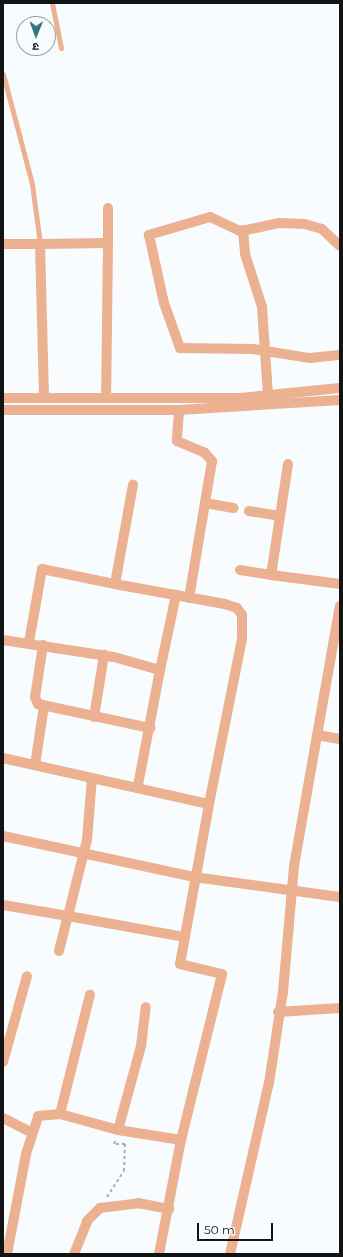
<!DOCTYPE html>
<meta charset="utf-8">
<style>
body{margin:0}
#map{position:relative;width:343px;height:1257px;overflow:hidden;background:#f8fcff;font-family:Montserrat,"Noto Sans Devanagari",sans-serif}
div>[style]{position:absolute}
.path>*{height:2px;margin-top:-1px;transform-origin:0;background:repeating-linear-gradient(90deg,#a9adaf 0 3px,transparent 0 6px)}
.lane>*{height:5px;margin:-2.5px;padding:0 2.5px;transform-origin:2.5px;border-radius:2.5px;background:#ebb191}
.street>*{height:10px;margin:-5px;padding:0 5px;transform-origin:5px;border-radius:5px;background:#ebb191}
span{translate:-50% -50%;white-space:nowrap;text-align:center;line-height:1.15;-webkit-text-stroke:3px #f8fcff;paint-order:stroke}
.frame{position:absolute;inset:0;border:4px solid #111314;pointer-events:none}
.north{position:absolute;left:16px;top:16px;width:40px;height:40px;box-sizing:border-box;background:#f8fcff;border:1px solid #9c9fa1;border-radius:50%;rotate:181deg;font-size:11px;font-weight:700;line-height:16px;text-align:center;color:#111314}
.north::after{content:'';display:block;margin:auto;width:14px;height:18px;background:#2f787e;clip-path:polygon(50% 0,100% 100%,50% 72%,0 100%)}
.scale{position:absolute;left:197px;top:1223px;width:76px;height:18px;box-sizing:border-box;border:2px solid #111314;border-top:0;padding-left:5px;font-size:12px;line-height:14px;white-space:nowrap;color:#111314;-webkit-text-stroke:3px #f8fcff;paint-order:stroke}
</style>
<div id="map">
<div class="path">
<i style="left:107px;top:1197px;width:31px;rotate:-57deg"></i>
<i style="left:124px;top:1171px;width:27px;rotate:-88deg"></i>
<i style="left:125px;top:1144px;width:11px;rotate:180deg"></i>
<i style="left:114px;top:1144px;width:5px;rotate:-68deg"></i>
</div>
<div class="lane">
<i style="left:52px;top:3px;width:46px;rotate:78.7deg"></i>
<i style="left:3px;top:74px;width:114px;rotate:75.2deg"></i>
<i style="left:32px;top:184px;width:61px;rotate:82.4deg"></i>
</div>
<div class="street">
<i style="left:243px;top:230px;width:24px;rotate:85deg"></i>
<i style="left:245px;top:254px;width:56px;rotate:72.2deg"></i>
<i style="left:262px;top:307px;width:88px;rotate:86.1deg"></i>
<i style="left:108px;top:243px;width:35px;rotate:-90deg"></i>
<i style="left:3px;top:244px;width:37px"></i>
<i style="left:40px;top:244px;width:153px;rotate:88.5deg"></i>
<i style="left:40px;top:244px;width:68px;rotate:-0.8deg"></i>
<i style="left:108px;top:243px;width:154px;rotate:90.7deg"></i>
<i style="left:340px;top:246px;width:25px;rotate:-137deg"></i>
<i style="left:322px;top:229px;width:18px;rotate:-164deg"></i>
<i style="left:305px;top:224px;width:26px;rotate:-178deg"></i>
<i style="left:279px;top:223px;width:40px;rotate:168deg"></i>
<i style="left:240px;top:231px;width:33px;rotate:-155deg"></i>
<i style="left:210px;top:217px;width:64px;rotate:163.6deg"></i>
<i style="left:149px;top:235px;width:70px;rotate:77.6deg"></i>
<i style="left:164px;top:303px;width:48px;rotate:70.4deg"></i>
<i style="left:180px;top:348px;width:73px;rotate:0.8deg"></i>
<i style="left:253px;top:349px;width:58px;rotate:9deg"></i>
<i style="left:310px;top:358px;width:30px;rotate:-6deg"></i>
<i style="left:3px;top:398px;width:237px"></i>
<i style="left:240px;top:398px;width:100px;rotate:-5.7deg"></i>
<i style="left:3px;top:410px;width:176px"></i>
<i style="left:179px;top:410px;width:161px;rotate:-3.6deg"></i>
<i style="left:179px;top:410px;width:31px;rotate:94deg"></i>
<i style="left:177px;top:441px;width:30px;rotate:23deg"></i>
<i style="left:205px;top:453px;width:11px;rotate:49deg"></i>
<i style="left:212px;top:461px;width:139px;rotate:99.5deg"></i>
<i style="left:288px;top:464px;width:112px;rotate:98.7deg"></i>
<i style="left:271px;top:575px;width:70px;rotate:7.4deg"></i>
<i style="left:205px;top:503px;width:29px;rotate:10deg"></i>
<i style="left:249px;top:511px;width:30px;rotate:9deg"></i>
<i style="left:240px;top:570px;width:31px;rotate:9deg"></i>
<i style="left:3px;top:640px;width:112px;rotate:8.7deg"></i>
<i style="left:114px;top:657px;width:48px;rotate:15.8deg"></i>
<i style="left:160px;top:670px;width:117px;rotate:100.8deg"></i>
<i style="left:29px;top:642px;width:74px;rotate:-79.9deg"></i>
<i style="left:42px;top:569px;width:75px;rotate:11.6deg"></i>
<i style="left:43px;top:645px;width:53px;rotate:98.7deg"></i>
<i style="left:35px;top:697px;width:8px;rotate:67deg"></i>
<i style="left:38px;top:704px;width:115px;rotate:12.1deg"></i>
<i style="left:160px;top:670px;width:77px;rotate:-78deg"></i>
<i style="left:94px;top:717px;width:63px;rotate:-80.8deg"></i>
<i style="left:317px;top:735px;width:23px;rotate:10deg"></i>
<i style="left:3px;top:758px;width:211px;rotate:12.6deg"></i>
<i style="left:209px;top:804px;width:168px;rotate:-78.7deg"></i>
<i style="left:242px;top:639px;width:24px;rotate:-90deg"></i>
<i style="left:242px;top:615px;width:9px;rotate:-126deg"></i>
<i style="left:237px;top:608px;width:13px;rotate:-162deg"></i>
<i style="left:225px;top:604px;width:112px;rotate:-169.7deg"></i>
<i style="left:115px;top:584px;width:101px;rotate:-79.7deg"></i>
<i style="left:35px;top:765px;width:60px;rotate:-81.3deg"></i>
<i style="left:3px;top:836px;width:195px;rotate:12.1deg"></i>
<i style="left:194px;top:877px;width:147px;rotate:7.8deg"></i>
<i style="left:3px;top:905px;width:66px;rotate:9.6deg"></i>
<i style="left:68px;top:916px;width:78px;rotate:-76deg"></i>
<i style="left:87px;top:840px;width:62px;rotate:-85.4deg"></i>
<i style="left:59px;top:951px;width:36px;rotate:-76deg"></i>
<i style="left:68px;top:916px;width:119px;rotate:10.2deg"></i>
<i style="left:278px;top:1012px;width:62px;rotate:-3.7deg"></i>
<i style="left:3px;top:1062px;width:89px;rotate:-74.4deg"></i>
<i style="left:60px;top:1114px;width:123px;rotate:-75.9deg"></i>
<i style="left:3px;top:1118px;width:31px;rotate:27deg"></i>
<i style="left:118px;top:1130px;width:87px;rotate:-74.7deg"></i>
<i style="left:141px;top:1046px;width:39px;rotate:-83deg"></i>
<i style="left:7px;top:1254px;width:102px;rotate:-79.2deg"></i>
<i style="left:26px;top:1154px;width:40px;rotate:-72deg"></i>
<i style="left:38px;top:1116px;width:22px;rotate:-5deg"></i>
<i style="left:60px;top:1114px;width:60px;rotate:15.4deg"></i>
<i style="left:118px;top:1130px;width:64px;rotate:9deg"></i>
<i style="left:74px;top:1254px;width:35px;rotate:-68deg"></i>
<i style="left:87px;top:1221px;width:18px;rotate:-45deg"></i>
<i style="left:100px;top:1208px;width:38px;rotate:-7deg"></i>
<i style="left:138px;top:1203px;width:32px;rotate:11deg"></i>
<i style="left:159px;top:1254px;width:116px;rotate:-79.1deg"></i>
<i style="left:181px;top:1140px;width:171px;rotate:-76.1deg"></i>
<i style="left:222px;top:974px;width:43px;rotate:-166.6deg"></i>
<i style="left:180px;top:964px;width:163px;rotate:-79.7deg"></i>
<i style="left:230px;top:1254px;width:175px;rotate:-77.2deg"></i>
<i style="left:269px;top:1083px;width:92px;rotate:-81.3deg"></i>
<i style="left:283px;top:992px;width:126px;rotate:-85deg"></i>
<i style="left:294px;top:866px;width:264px;rotate:-80deg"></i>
</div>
<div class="frame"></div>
<div class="north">उ</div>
<div class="scale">50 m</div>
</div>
